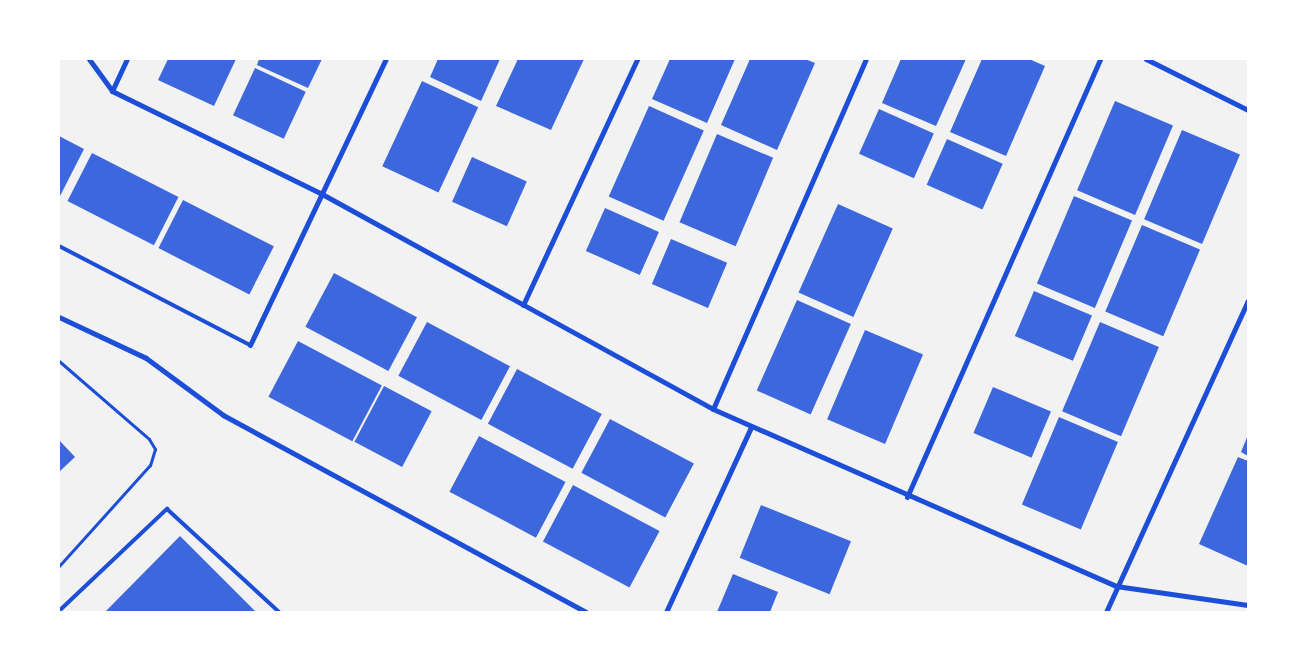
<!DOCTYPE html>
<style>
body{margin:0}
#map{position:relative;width:1307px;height:671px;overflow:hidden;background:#f2f2f2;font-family:"Titillium Web",sans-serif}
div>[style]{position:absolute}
.building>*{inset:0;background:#3d67dc;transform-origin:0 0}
.path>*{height:3px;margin:-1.5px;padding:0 1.5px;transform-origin:1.5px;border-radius:1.5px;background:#1d4ed8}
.service>*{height:4px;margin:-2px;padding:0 2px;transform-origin:2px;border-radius:2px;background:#1d4ed8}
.minor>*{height:5px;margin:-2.5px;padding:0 2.5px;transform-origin:2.5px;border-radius:2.5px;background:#1d4ed8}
span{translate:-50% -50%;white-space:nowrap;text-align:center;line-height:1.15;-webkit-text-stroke:4.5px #fff;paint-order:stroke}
.frame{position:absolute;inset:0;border:60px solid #fff;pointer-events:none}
</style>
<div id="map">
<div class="building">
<i style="clip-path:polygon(168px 59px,236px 59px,214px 106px,158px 80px)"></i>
<i style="clip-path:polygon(259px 59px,322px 59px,308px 88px,257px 65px)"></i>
<i style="clip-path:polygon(438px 59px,500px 59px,481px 101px,430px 77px)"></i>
<i style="clip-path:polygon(518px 59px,584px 59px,551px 130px,496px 106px)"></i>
<i style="clip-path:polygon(670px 59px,735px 59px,707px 123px,652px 99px)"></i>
<i style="clip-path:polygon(750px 59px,805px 59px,815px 63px,777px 150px,721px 125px)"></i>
<i style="clip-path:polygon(901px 59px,966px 59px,936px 126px,882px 103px)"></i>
<i style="clip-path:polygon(982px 59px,1029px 59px,1045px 66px,1006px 156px,950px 132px)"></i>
<i style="left:255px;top:68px;width:56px;height:52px;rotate:25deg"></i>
<i style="left:422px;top:81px;width:62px;height:94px;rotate:25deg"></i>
<i style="left:1115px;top:101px;width:63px;height:97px;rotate:23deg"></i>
<i style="left:649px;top:106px;width:60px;height:99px;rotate:24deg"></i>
<i style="left:879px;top:109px;width:60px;height:49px;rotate:24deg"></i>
<i style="left:1182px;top:130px;width:63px;height:97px;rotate:23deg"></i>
<i style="left:717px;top:134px;width:61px;height:96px;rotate:23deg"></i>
<i style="clip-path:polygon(59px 136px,84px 149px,59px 198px)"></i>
<i style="left:947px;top:139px;width:61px;height:50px;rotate:24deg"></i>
<i style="left:92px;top:153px;width:97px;height:54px;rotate:27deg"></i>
<i style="left:472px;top:157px;width:60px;height:49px;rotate:24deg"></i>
<i style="left:1074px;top:196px;width:63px;height:95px;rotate:23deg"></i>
<i style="left:183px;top:200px;width:102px;height:54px;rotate:27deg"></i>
<i style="left:838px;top:204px;width:60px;height:97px;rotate:24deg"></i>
<i style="left:605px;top:208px;width:59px;height:47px;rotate:24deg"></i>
<i style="left:1142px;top:225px;width:63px;height:94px;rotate:23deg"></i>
<i style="left:671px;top:239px;width:61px;height:49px;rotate:23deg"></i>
<i style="left:334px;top:273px;width:94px;height:61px;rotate:28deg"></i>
<i style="left:1034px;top:291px;width:63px;height:49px;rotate:23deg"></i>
<i style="left:797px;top:300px;width:59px;height:99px;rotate:24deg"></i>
<i style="left:427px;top:322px;width:94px;height:61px;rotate:28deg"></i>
<i style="left:1100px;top:322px;width:64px;height:97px;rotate:23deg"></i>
<i style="left:865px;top:330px;width:63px;height:97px;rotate:23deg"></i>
<i style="left:298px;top:341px;width:95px;height:63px;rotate:28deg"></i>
<i style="left:517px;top:369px;width:96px;height:62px;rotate:28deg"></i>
<i style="left:384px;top:386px;width:54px;height:63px;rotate:28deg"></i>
<i style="left:993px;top:387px;width:63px;height:50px;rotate:23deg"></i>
<i style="left:1059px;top:417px;width:64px;height:95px;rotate:23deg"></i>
<i style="left:610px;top:419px;width:95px;height:61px;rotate:28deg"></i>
<i style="clip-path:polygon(1248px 435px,1248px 456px,1241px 452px)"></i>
<i style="left:479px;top:436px;width:98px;height:63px;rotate:28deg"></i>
<i style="clip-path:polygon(59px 440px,75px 457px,59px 472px)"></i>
<i style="clip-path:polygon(1238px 457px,1248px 461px,1248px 566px,1199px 544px)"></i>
<i style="left:573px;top:485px;width:98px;height:64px;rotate:28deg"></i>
<i style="left:761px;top:505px;width:97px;height:57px;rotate:22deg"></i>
<i style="clip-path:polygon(180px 536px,256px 612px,106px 611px)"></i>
<i style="clip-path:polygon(733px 574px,778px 592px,770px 612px,717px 612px)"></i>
</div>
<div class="path">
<i style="left:59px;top:361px;width:119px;rotate:40.9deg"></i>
<i style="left:149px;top:439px;width:12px;rotate:59deg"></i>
<i style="left:155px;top:449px;width:17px;rotate:107deg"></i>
<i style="left:150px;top:465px;width:136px;rotate:132deg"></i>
</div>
<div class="service">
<i style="left:59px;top:246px;width:215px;rotate:27.4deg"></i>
<i style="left:59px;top:611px;width:149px;rotate:-43.4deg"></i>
<i style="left:167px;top:509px;width:152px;rotate:42.6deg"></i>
</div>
<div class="minor">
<i style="left:89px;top:59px;width:39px;rotate:54deg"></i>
<i style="left:112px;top:91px;width:234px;rotate:26.1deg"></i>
<i style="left:322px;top:194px;width:446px;rotate:28.8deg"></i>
<i style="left:713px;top:409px;width:440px;rotate:23.7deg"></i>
<i style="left:1116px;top:586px;width:133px;rotate:8.2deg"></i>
<i style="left:1146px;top:59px;width:114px;rotate:26.6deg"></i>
<i style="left:112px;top:91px;width:35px;rotate:-65deg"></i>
<i style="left:523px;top:305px;width:271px;rotate:-65.1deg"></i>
<i style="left:59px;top:317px;width:96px;rotate:25.2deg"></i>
<i style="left:146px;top:358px;width:96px;rotate:36.5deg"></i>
<i style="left:223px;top:415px;width:413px;rotate:28.5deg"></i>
<i style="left:250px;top:345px;width:317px;rotate:-64.6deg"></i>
<i style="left:713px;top:409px;width:382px;rotate:-66.4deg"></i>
<i style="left:907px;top:497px;width:479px;rotate:-66.2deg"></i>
<i style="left:666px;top:612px;width:204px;rotate:-65.3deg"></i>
<i style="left:1106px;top:612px;width:342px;rotate:-65.5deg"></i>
</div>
<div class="frame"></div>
</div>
